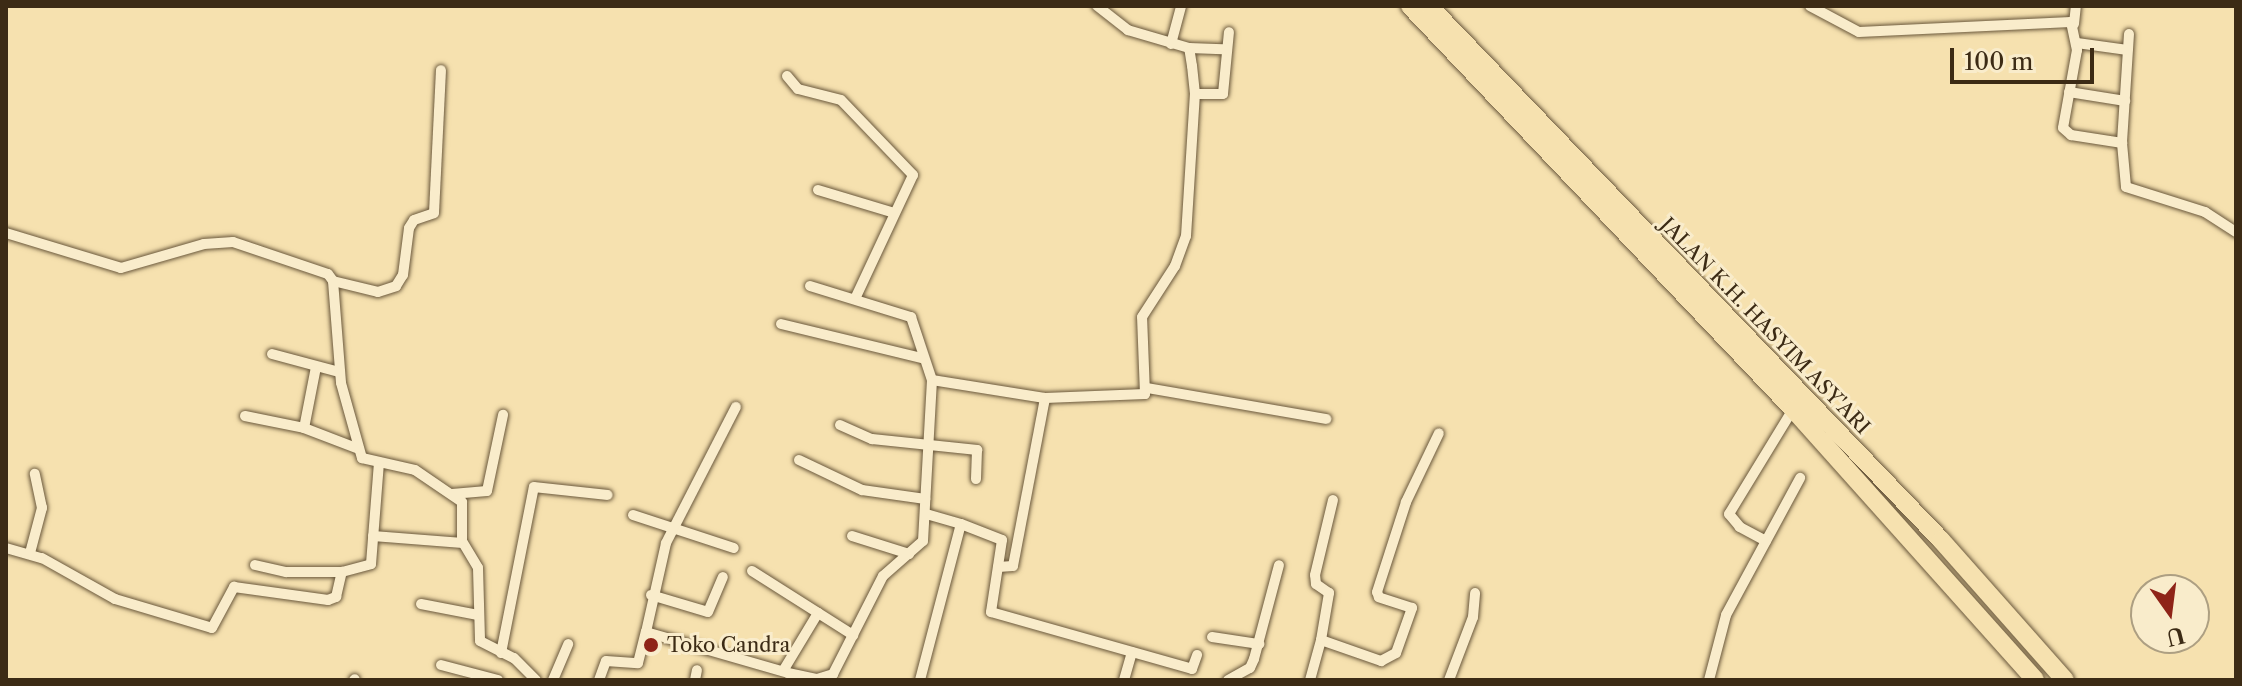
<!DOCTYPE html>
<style>
body{margin:0}
#map{position:relative;width:2242px;height:686px;overflow:hidden;background:#f6e1af;font-family:"Libre Caslon Text",serif}
div>[style]{position:absolute}
.roads{filter:drop-shadow(0 0 2px #6a583c) drop-shadow(0 0 2px #6a583c)}
.street>*{height:10px;margin:-5px;padding:0 5px;transform-origin:5px;border-radius:5px;background:#f9eccb}
.highway>*{height:18px;margin:-9px;padding:0 9px;transform-origin:9px;border-radius:9px;background:#f6e1af}
.dots>*{width:22px;height:22px;translate:-50% -50%;box-sizing:border-box;border:4px solid #f9eccb;border-radius:50%}
span{translate:-50% -50%;white-space:nowrap;text-align:center;line-height:1.15;-webkit-text-stroke:6px #f9eccb;paint-order:stroke}
.street-label{font-size:20px;color:#3c2b15}
.poi-label{font-size:20px;color:#3c2b15}
.left{translate:0 -50%;text-align:left}
.frame{position:absolute;inset:0;border:8px solid #3c2b15;pointer-events:none}
.north{position:absolute;left:2130px;top:574px;width:80px;height:80px;box-sizing:border-box;background:#f9eccb;border:2px solid #ad9f82;border-radius:50%;rotate:166deg;font-size:22px;font-weight:700;line-height:32px;text-align:center;color:#3c2b15}
.north::after{content:'';display:block;margin:auto;width:28px;height:36px;background:#8f2418;clip-path:polygon(50% 0,100% 100%,50% 72%,0 100%)}
.scale{position:absolute;left:1950px;top:48px;width:144px;height:36px;box-sizing:border-box;border:4px solid #3c2b15;border-top:0;padding-left:10px;font-size:24px;line-height:28px;white-space:nowrap;color:#3c2b15;-webkit-text-stroke:6px #f9eccb;paint-order:stroke}
</style>
<div id="map">
<div class="roads">
<div class="street">
<i style="left:1810px;top:6px;width:55px;rotate:28deg"></i>
<i style="left:1859px;top:32px;width:212px;rotate:-2.7deg"></i>
<i style="left:2071px;top:22px;width:29px;rotate:78deg"></i>
<i style="left:2077px;top:50px;width:79px;rotate:100.2deg"></i>
<i style="left:2063px;top:128px;width:11px;rotate:41deg"></i>
<i style="left:2071px;top:135px;width:52px;rotate:8.9deg"></i>
<i style="left:2074px;top:24px;width:18px;rotate:-84deg"></i>
<i style="left:2129px;top:34px;width:109px;rotate:93.7deg"></i>
<i style="left:2122px;top:143px;width:44px;rotate:84.8deg"></i>
<i style="left:2126px;top:187px;width:83px;rotate:17.6deg"></i>
<i style="left:2205px;top:212px;width:37px;rotate:33deg"></i>
<i style="left:2077px;top:43px;width:51px;rotate:7.8deg"></i>
<i style="left:1171px;top:44px;width:39px;rotate:-75deg"></i>
<i style="left:1189px;top:48px;width:34px;rotate:2deg"></i>
<i style="left:787px;top:76px;width:17px;rotate:50deg"></i>
<i style="left:798px;top:89px;width:44px;rotate:14.3deg"></i>
<i style="left:841px;top:100px;width:104px;rotate:46.2deg"></i>
<i style="left:913px;top:175px;width:137px;rotate:115.1deg"></i>
<i style="left:2069px;top:92px;width:57px;rotate:9.1deg"></i>
<i style="left:1195px;top:94px;width:28px"></i>
<i style="left:1223px;top:94px;width:62px;rotate:-84.5deg"></i>
<i style="left:818px;top:190px;width:79px;rotate:16.8deg"></i>
<i style="left:6px;top:233px;width:120px;rotate:16.9deg"></i>
<i style="left:121px;top:268px;width:86px;rotate:-16.1deg"></i>
<i style="left:204px;top:244px;width:29px;rotate:-4deg"></i>
<i style="left:233px;top:242px;width:100px;rotate:18.6deg"></i>
<i style="left:328px;top:274px;width:9px;rotate:54deg"></i>
<i style="left:333px;top:281px;width:102px;rotate:85.5deg"></i>
<i style="left:341px;top:383px;width:78px;rotate:74.4deg"></i>
<i style="left:362px;top:458px;width:54px;rotate:12.8deg"></i>
<i style="left:415px;top:470px;width:57px;rotate:34.2deg"></i>
<i style="left:462px;top:502px;width:39px;rotate:90deg"></i>
<i style="left:462px;top:541px;width:31px;rotate:59deg"></i>
<i style="left:478px;top:568px;width:73px;rotate:88.4deg"></i>
<i style="left:480px;top:641px;width:38px;rotate:27deg"></i>
<i style="left:514px;top:658px;width:31px;rotate:45deg"></i>
<i style="left:333px;top:281px;width:46px;rotate:13.7deg"></i>
<i style="left:378px;top:292px;width:19px;rotate:-18deg"></i>
<i style="left:396px;top:286px;width:13px;rotate:-58deg"></i>
<i style="left:403px;top:275px;width:47px;rotate:-82.7deg"></i>
<i style="left:409px;top:228px;width:9px;rotate:-58deg"></i>
<i style="left:414px;top:220px;width:21px;rotate:-19deg"></i>
<i style="left:434px;top:213px;width:143px;rotate:-87.2deg"></i>
<i style="left:810px;top:286px;width:106px;rotate:17.1deg"></i>
<i style="left:911px;top:317px;width:66px;rotate:71.6deg"></i>
<i style="left:781px;top:324px;width:145px;rotate:13.6deg"></i>
<i style="left:272px;top:354px;width:69px;rotate:15deg"></i>
<i style="left:316px;top:367px;width:62px;rotate:101.1deg"></i>
<i style="left:304px;top:428px;width:59px;rotate:20.9deg"></i>
<i style="left:1147px;top:388px;width:182px;rotate:9.8deg"></i>
<i style="left:245px;top:416px;width:60px;rotate:11.5deg"></i>
<i style="left:840px;top:425px;width:35px;rotate:24deg"></i>
<i style="left:872px;top:439px;width:106px;rotate:6deg"></i>
<i style="left:977px;top:450px;width:29px;rotate:92deg"></i>
<i style="left:799px;top:460px;width:70px;rotate:25.5deg"></i>
<i style="left:862px;top:490px;width:64px;rotate:8.1deg"></i>
<i style="left:452px;top:494px;width:35px;rotate:-5deg"></i>
<i style="left:487px;top:491px;width:78px;rotate:-78.1deg"></i>
<i style="left:633px;top:515px;width:106px;rotate:18.1deg"></i>
<i style="left:961px;top:524px;width:44px;rotate:21.3deg"></i>
<i style="left:1002px;top:540px;width:73px;rotate:98.7deg"></i>
<i style="left:991px;top:612px;width:209px;rotate:15.8deg"></i>
<i style="left:1192px;top:669px;width:15px;rotate:-70deg"></i>
<i style="left:373px;top:536px;width:90px;rotate:4.4deg"></i>
<i style="left:852px;top:536px;width:60px;rotate:17.5deg"></i>
<i style="left:1766px;top:541px;width:30px;rotate:-152deg"></i>
<i style="left:1740px;top:527px;width:17px;rotate:-130deg"></i>
<i style="left:1729px;top:514px;width:123px;rotate:-58.6deg"></i>
<i style="left:6px;top:548px;width:37px;rotate:16deg"></i>
<i style="left:42px;top:558px;width:84px;rotate:29.3deg"></i>
<i style="left:115px;top:599px;width:101px;rotate:16.6deg"></i>
<i style="left:212px;top:628px;width:47px;rotate:-61.8deg"></i>
<i style="left:234px;top:587px;width:95px;rotate:7.9deg"></i>
<i style="left:328px;top:600px;width:9px;rotate:-21deg"></i>
<i style="left:336px;top:597px;width:26px;rotate:-77deg"></i>
<i style="left:342px;top:572px;width:30px;rotate:-15deg"></i>
<i style="left:371px;top:564px;width:102px;rotate:-85.5deg"></i>
<i style="left:30px;top:553px;width:47px;rotate:-75.1deg"></i>
<i style="left:42px;top:508px;width:35px;rotate:-102deg"></i>
<i style="left:255px;top:565px;width:32px;rotate:13deg"></i>
<i style="left:286px;top:572px;width:56px"></i>
<i style="left:998px;top:567px;width:15px;rotate:-4deg"></i>
<i style="left:1013px;top:566px;width:171px;rotate:-79.2deg"></i>
<i style="left:752px;top:571px;width:120px;rotate:32.4deg"></i>
<i style="left:651px;top:595px;width:59px;rotate:16.6deg"></i>
<i style="left:708px;top:612px;width:38px;rotate:-67deg"></i>
<i style="left:421px;top:604px;width:58px;rotate:10.9deg"></i>
<i style="left:646px;top:632px;width:91px;rotate:-77.3deg"></i>
<i style="left:666px;top:543px;width:153px;rotate:-62.8deg"></i>
<i style="left:1212px;top:637px;width:48px;rotate:8.5deg"></i>
<i style="left:1321px;top:640px;width:48px;rotate:-80.3deg"></i>
<i style="left:1329px;top:593px;width:16px;rotate:-145deg"></i>
<i style="left:1316px;top:584px;width:9px;rotate:-96deg"></i>
<i style="left:1315px;top:575px;width:77px;rotate:-76.5deg"></i>
<i style="left:501px;top:653px;width:169px;rotate:-78.8deg"></i>
<i style="left:534px;top:487px;width:74px;rotate:6.2deg"></i>
<i style="left:441px;top:665px;width:59px;rotate:14.7deg"></i>
<i style="left:783px;top:671px;width:68px;rotate:-58.9deg"></i>
<i style="left:354px;top:680px;width:1px;rotate:-45deg"></i>
<i style="left:553px;top:680px;width:39px;rotate:-67deg"></i>
<i style="left:599px;top:680px;width:20px;rotate:-70deg"></i>
<i style="left:606px;top:661px;width:32px;rotate:4deg"></i>
<i style="left:638px;top:663px;width:32px;rotate:-76deg"></i>
<i style="left:646px;top:632px;width:148px;rotate:16.1deg"></i>
<i style="left:788px;top:673px;width:30px;rotate:12deg"></i>
<i style="left:817px;top:679px;width:17px;rotate:-17deg"></i>
<i style="left:833px;top:674px;width:110px;rotate:-63deg"></i>
<i style="left:883px;top:576px;width:53px;rotate:-41.2deg"></i>
<i style="left:923px;top:541px;width:161px;rotate:-86.8deg"></i>
<i style="left:932px;top:380px;width:114px;rotate:9.1deg"></i>
<i style="left:1045px;top:398px;width:100px;rotate:-2.3deg"></i>
<i style="left:1145px;top:394px;width:77px;rotate:-92.2deg"></i>
<i style="left:1142px;top:317px;width:61px;rotate:-57.1deg"></i>
<i style="left:1175px;top:266px;width:32px;rotate:-70deg"></i>
<i style="left:1186px;top:236px;width:142px;rotate:-86.4deg"></i>
<i style="left:1195px;top:94px;width:28px;rotate:-96deg"></i>
<i style="left:1192px;top:66px;width:18px;rotate:-99deg"></i>
<i style="left:1189px;top:48px;width:64px;rotate:-163.6deg"></i>
<i style="left:1128px;top:30px;width:39px;rotate:-142deg"></i>
<i style="left:695px;top:680px;width:10px;rotate:-79deg"></i>
<i style="left:920px;top:680px;width:161px;rotate:-75.3deg"></i>
<i style="left:961px;top:524px;width:37px;rotate:-164deg"></i>
<i style="left:1124px;top:680px;width:29px;rotate:-74deg"></i>
<i style="left:1228px;top:680px;width:25px;rotate:-29deg"></i>
<i style="left:1250px;top:668px;width:10px;rotate:-66deg"></i>
<i style="left:1254px;top:659px;width:97px;rotate:-75.1deg"></i>
<i style="left:1310px;top:680px;width:41px;rotate:-74.6deg"></i>
<i style="left:1321px;top:640px;width:64px;rotate:19.3deg"></i>
<i style="left:1381px;top:661px;width:17px;rotate:-28deg"></i>
<i style="left:1396px;top:653px;width:48px;rotate:-70.4deg"></i>
<i style="left:1412px;top:608px;width:35px;rotate:-162deg"></i>
<i style="left:1379px;top:597px;width:5px;rotate:-112deg"></i>
<i style="left:1377px;top:592px;width:95px;rotate:-72.1deg"></i>
<i style="left:1406px;top:502px;width:76px;rotate:-64.4deg"></i>
<i style="left:1449px;top:680px;width:67px;rotate:-69.1deg"></i>
<i style="left:1473px;top:617px;width:24px;rotate:-85deg"></i>
<i style="left:1709px;top:680px;width:67px;rotate:-75.3deg"></i>
<i style="left:1726px;top:615px;width:156px;rotate:-61.6deg"></i>
</div>
<div class="highway">
<i style="left:1410px;top:6px;width:556px;rotate:46.46deg"></i>
<i style="left:1793px;top:409px;width:363px;rotate:48.2deg"></i>
<i style="left:1429px;top:6px;width:740px;rotate:46.2deg"></i>
<i style="left:1941px;top:540px;width:187px;rotate:48.5deg"></i>
</div>
</div>
<div class="dots">
<i style="left:651px;top:645px;background:#8f2418"></i>
</div>
<div class="street-label">
<span style="left:1765px;top:326px;rotate:46deg">JALAN K.H. HASYIM ASY'ARI</span>
</div>
<div class="poi-label">
<span class="left" style="left:667px;top:645px">Toko Candra</span>
</div>
<div class="frame"></div>
<div class="north">U</div>
<div class="scale">100 m</div>
</div>
